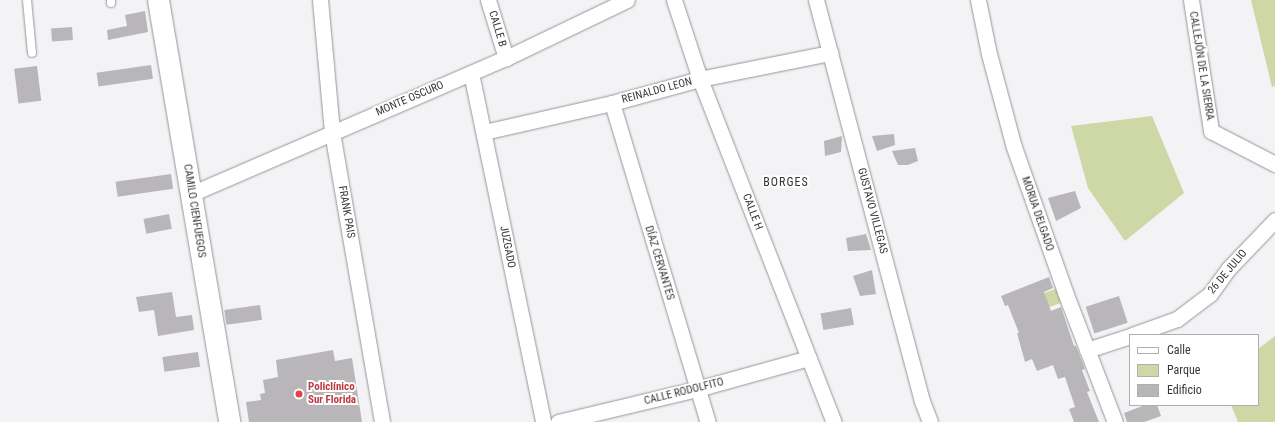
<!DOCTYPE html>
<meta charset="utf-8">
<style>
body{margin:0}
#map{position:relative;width:1275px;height:422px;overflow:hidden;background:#f3f2f5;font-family:"Roboto Condensed",sans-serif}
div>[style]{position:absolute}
.green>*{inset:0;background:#ced8a7;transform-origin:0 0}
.building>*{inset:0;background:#b8b6b8;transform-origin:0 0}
.roads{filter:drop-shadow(0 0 1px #979598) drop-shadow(0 0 1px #979598)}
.lane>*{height:8px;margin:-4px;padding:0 4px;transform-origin:4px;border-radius:4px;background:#fff}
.street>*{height:15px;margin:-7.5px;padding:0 7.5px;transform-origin:7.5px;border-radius:7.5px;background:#fff}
.secondary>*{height:21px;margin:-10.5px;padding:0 10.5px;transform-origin:10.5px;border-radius:10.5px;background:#fff}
.dots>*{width:11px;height:11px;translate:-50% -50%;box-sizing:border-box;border:2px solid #fff;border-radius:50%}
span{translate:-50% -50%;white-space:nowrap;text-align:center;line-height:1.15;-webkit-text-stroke:4px #fff;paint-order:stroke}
.street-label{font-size:11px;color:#373738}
.health-label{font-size:11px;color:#be3a42;font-weight:700}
.left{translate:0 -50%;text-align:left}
.neighbourhood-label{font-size:12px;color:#343335;letter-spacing:1px}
.legend{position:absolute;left:1129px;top:334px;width:130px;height:72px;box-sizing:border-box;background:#fff;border:1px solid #afafaf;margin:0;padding:5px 7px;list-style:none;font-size:12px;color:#373738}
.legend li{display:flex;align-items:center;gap:8px;height:20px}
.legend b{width:20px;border:1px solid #afafaf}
</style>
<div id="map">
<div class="green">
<i style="clip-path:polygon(1251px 0,1275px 0,1275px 86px,1272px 87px)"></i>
<i style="clip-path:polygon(1152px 116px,1184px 193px,1125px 241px,1088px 188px,1071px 126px)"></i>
<i style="left:1058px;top:288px;width:15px;height:15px;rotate:70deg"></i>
<i style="clip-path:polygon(1275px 336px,1275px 422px,1238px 422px,1231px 405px,1258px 405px,1258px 349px)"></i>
</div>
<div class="building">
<i style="clip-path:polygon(145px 11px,148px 32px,108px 40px,107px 30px,127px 26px,125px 15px)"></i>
<i style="left:72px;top:27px;width:13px;height:21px;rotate:86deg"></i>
<i style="left:151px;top:65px;width:14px;height:55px;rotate:82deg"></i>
<i style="left:37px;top:66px;width:35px;height:23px;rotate:83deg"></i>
<i style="clip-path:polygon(894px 134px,895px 145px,877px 151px,872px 136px)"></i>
<i style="clip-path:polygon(842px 136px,841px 152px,825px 156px,824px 141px)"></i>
<i style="clip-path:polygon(915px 148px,918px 161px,908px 165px,898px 165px,892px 151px)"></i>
<i style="left:171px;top:174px;width:15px;height:56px;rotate:82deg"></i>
<i style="clip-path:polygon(1075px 191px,1081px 208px,1056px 221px,1048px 198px)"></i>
<i style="left:169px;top:214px;width:15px;height:26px;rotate:79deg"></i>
<i style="clip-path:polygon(866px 234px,871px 250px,848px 251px,846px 238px)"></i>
<i style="clip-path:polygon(872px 270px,876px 294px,860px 296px,853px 276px)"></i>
<i style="clip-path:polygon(1049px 277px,1053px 288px,1044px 292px,1051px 311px,1061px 307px,1074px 346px,1076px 346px,1085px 369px,1082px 370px,1090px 391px,1087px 392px,1099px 422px,1074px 422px,1069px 409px,1075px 407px,1065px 377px,1058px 379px,1053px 365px,1037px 371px,1032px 359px,1025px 362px,1017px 333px,1019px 333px,1008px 305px,1005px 306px,1001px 296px)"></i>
<i style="clip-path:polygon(172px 292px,176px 317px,192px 315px,194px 330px,158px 336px,154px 310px,139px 312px,136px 297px)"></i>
<i style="left:1119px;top:296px;width:28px;height:35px;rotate:72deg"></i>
<i style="left:260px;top:305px;width:15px;height:36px;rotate:82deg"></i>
<i style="left:851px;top:308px;width:17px;height:31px;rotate:80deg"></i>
<i style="clip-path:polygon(333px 350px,335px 361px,352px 358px,362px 422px,249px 422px,246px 402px,261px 400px,260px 394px,265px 393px,263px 380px,278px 377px,276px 360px)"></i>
<i style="left:198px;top:352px;width:15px;height:36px;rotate:82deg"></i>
<i style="clip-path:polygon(1145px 405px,1157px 405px,1161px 416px,1144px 422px,1127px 422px,1124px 413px)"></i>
</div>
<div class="roads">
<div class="lane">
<i style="left:27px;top:0;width:53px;rotate:84.6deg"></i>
<i style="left:111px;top:0;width:3px;rotate:90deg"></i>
</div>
<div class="street">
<i style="left:320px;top:0;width:133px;rotate:84.8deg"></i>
<i style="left:332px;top:132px;width:294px;rotate:80.2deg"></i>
<i style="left:488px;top:0;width:61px;rotate:72.8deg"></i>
<i style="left:674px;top:0;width:83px;rotate:71.8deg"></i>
<i style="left:700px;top:79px;width:368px;rotate:68.7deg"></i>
<i style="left:816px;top:0;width:415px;rotate:75.2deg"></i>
<i style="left:922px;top:401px;width:22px;rotate:69deg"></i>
<i style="left:978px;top:0;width:55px;rotate:78.5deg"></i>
<i style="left:989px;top:54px;width:96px;rotate:75deg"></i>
<i style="left:1014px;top:147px;width:154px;rotate:70.6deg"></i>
<i style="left:1065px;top:292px;width:139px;rotate:69deg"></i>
<i style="left:1191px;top:0;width:133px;rotate:81.3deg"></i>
<i style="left:1211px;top:131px;width:72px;rotate:27.3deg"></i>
<i style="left:471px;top:73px;width:356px;rotate:78.3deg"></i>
<i style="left:612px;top:103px;width:333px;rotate:73.3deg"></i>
<i style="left:484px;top:132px;width:131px;rotate:-12.8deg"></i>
<i style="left:612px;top:103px;width:91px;rotate:-15.3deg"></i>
<i style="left:700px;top:79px;width:133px;rotate:-11.3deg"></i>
<i style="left:191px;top:194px;width:343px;rotate:-23.4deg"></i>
<i style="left:506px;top:58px;width:134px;rotate:-25.6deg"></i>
<i style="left:1132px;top:335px;width:48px;rotate:-19.6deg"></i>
<i style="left:1177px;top:319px;width:41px;rotate:-37.1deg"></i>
<i style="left:1210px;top:294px;width:32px;rotate:-54deg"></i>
<i style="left:1229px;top:268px;width:66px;rotate:-46.2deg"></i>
<i style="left:1087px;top:350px;width:45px;rotate:-18deg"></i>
<i style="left:558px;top:422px;width:143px;rotate:-13.4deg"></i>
<i style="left:697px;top:389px;width:116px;rotate:-15.5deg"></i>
</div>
<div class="secondary">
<i style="left:158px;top:0;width:428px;rotate:80.4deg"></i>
</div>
</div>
<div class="dots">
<i style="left:299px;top:394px;background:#e0444e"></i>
</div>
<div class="street-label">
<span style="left:497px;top:29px;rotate:73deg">CALLE B</span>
<span style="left:1201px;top:66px;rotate:81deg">CALLEJÓN DE LA SIERRA</span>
<span style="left:657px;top:91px;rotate:-15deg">REINALDO LEON</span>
<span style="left:410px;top:99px;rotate:-23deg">MONTE OSCURO</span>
<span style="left:194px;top:211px;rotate:81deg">CAMILO CIENFUEGOS</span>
<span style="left:872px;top:211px;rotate:75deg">GUSTAVO VILLEGAS</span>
<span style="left:346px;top:212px;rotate:80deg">FRANK PAIS</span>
<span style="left:752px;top:212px;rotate:69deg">CALLE H</span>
<span style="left:1037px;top:214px;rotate:71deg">MORUA DELGADO</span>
<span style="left:507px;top:247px;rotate:79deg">JUZGADO</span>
<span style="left:659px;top:263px;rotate:73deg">DÍAZ CERVANTES</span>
<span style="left:1228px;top:272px;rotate:-50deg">26 DE JULIO</span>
<span style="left:684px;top:392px;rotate:-14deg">CALLE RODOLFITO</span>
</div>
<div class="health-label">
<span class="left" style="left:308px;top:394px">Policlínico<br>Sur Florida</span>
</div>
<div class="neighbourhood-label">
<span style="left:786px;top:183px">BORGES</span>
</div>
<ul class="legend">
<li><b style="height:5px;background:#fff"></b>Calle</li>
<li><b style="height:11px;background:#ced8a7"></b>Parque</li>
<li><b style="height:11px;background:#b8b6b8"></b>Edificio</li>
</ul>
</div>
